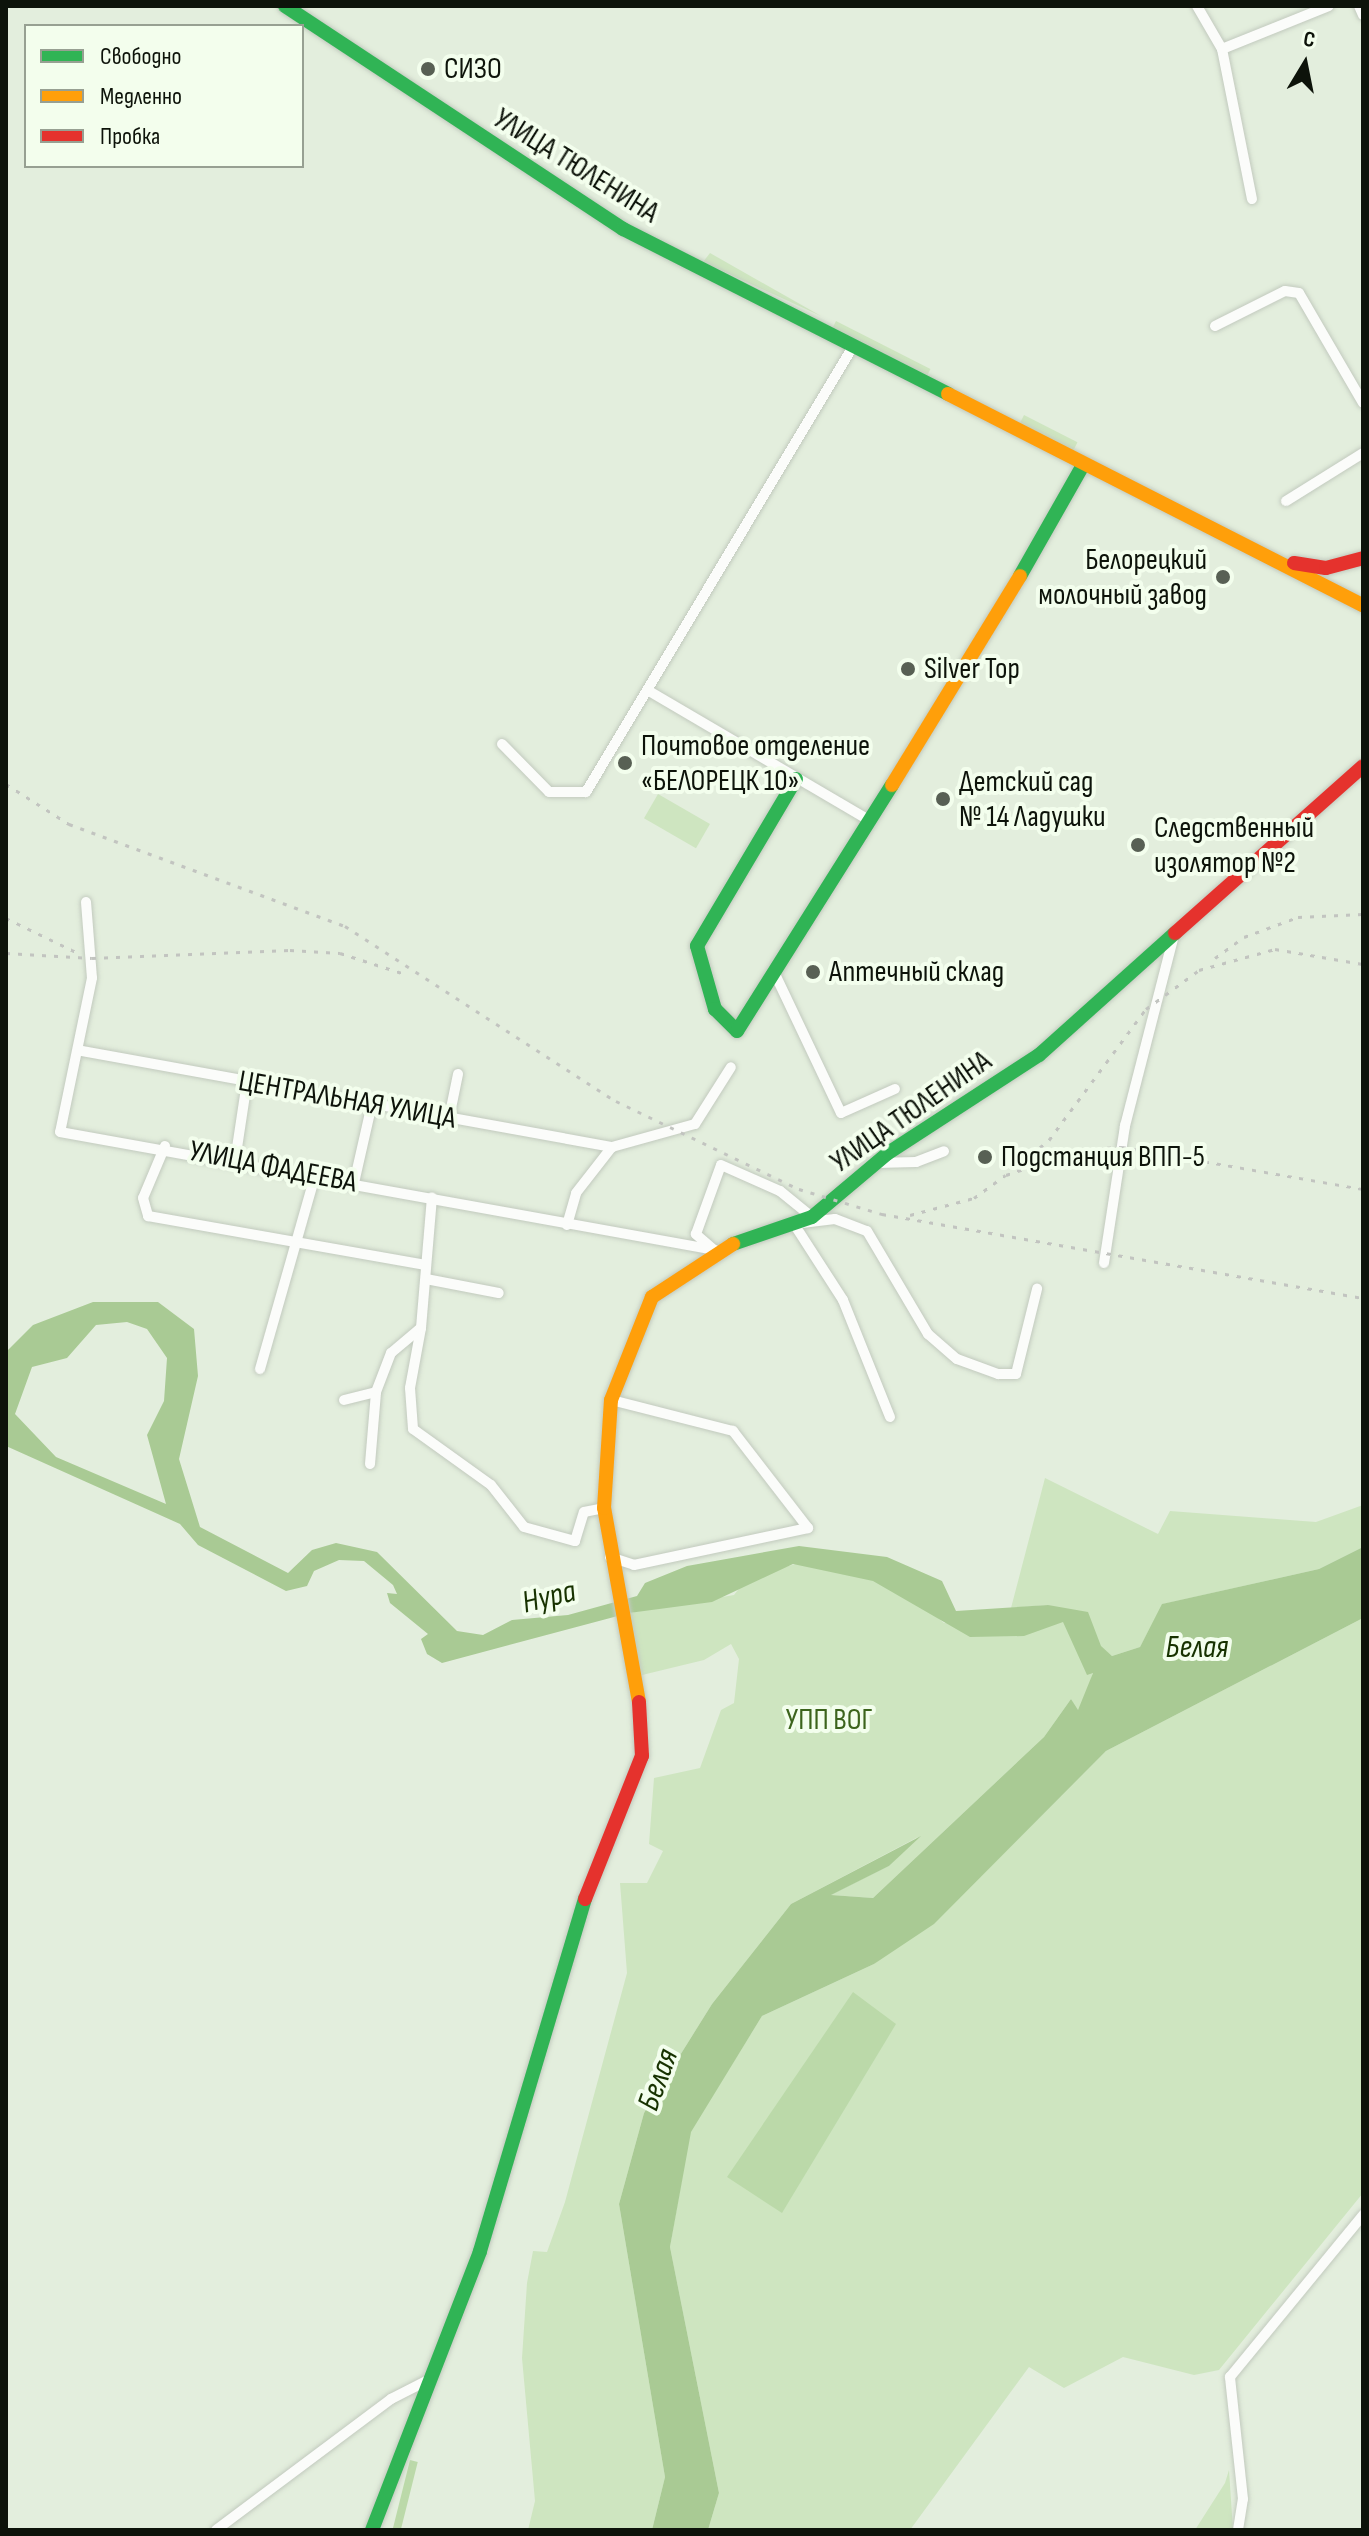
<!DOCTYPE html>
<meta charset="utf-8">
<style>
body{margin:0}
#map{position:relative;width:1369px;height:2536px;overflow:hidden;background:#e3eedd;font-family:"Sofia Sans Condensed",sans-serif}
div>[style]{position:absolute}
.green>*{inset:0;background:#cee5c0;transform-origin:0 0}
.forest>*{inset:0;background:#bbd9a9;transform-origin:0 0}
.water>*{inset:0;background:#a9ca94}
.roads{filter:drop-shadow(0 0 2px #c2cabe) drop-shadow(0 0 2px #c2cabe)}
.street>*{height:10px;margin:-5px;padding:0 5px;transform-origin:5px;border-radius:5px;background:#fbfcfa}
.fast>*{height:14px;margin:-7px;padding:0 7px;transform-origin:7px;border-radius:7px;background:#30b455}
.slow>*{height:14px;margin:-7px;padding:0 7px;transform-origin:7px;border-radius:7px;background:#ff9f0a}
.jam>*{height:14px;margin:-7px;padding:0 7px;transform-origin:7px;border-radius:7px;background:#e5322d}
.rail>*{height:3px;margin-top:-1.5px;transform-origin:0;background:repeating-linear-gradient(90deg,#c2c4c0 0 4px,transparent 0 12px)}
.dots>*{width:22px;height:22px;translate:-50% -50%;box-sizing:border-box;border:4px solid #f3feed;border-radius:50%}
span{translate:-50% -50%;white-space:nowrap;text-align:center;line-height:1.15;-webkit-text-stroke:8px #f3feed;paint-order:stroke}
.poi-label{font-size:30px;color:#0d130a}
.left{translate:0 -50%;text-align:left}
.right{translate:-100% -50%;text-align:right}
.street-label{font-size:30px;color:#0d130a}
.park-label{font-size:30px;color:#3c641c}
.water-label{font-size:32px;color:#173200;font-style:italic}
.frame{position:absolute;inset:0;border:8px solid #0d130a;pointer-events:none}
.legend{position:absolute;left:24px;top:24px;width:280px;height:144px;box-sizing:border-box;background:#f3feed;border:2px solid #97a092;margin:0;padding:10px 14px;list-style:none;font-size:24px;color:#0d130a}
.legend li{display:flex;align-items:center;gap:16px;height:40px}
.legend b{width:40px;border:2px solid #97a092}
.north{position:absolute;left:1265px;top:24px;width:80px;height:80px;-webkit-text-stroke:6px #f3feed;paint-order:stroke;rotate:10deg;font-size:22px;font-weight:700;line-height:32px;text-align:center;color:#0d130a}
.north::after{content:'';display:block;margin:auto;width:28px;height:36px;background:#0d130a;clip-path:polygon(50% 0,100% 100%,50% 72%,0 100%)}
</style>
<div id="map">
<div class="green">
<i style="clip-path:polygon(710px 253px,821px 316px,703px 262px)"></i>
<i style="left:836px;top:321px;width:106px;height:8px;rotate:27deg"></i>
<i style="left:1024px;top:415px;width:60px;height:10px;rotate:27deg"></i>
<i style="left:658px;top:794px;width:60px;height:28px;rotate:30deg"></i>
<i style="clip-path:polygon(1045px 1478px,1158px 1534px,1170px 1511px,1316px 1522px,1363px 1505px,1363px 1547px,1319px 1569px,1163px 1604px,1140px 1647px,1112px 1656px,1048px 1605px,1011px 1608px)"></i>
<i style="clip-path:polygon(803px 1562px,888px 1577px,944px 1623px,1063px 1618px,1093px 1672px,1085px 1701px,1077px 1711px,1071px 1699px,1044px 1737px,873px 1898px,830px 1895px,889px 1866px,918px 1837px,791px 1904px,712px 2004px,644px 2113px,619px 2204px,665px 2477px,652px 2530px,528px 2530px,535px 2501px,522px 2358px,527px 2283px,533px 2251px,547px 2252px,565px 2202px,627px 1973px,620px 1883px,647px 1883px,663px 1851px,649px 1844px,654px 1778px,700px 1768px,721px 1710px,734px 1703px,739px 1659px,731px 1644px,704px 1660px,638px 1676px,623px 1614px,734px 1595px,748px 1577px)"></i>
<i style="clip-path:polygon(1363px 1618px,1363px 2193px,1219px 2370px,1194px 2375px,1123px 2357px,1064px 2388px,1029px 2367px,910px 2530px,708px 2530px,719px 2493px,670px 2247px,690px 2132px,762px 2016px,874px 1964px,983px 1874px,1106px 1751px)"></i>
<i style="clip-path:polygon(1229px 2470px,1233px 2530px,1195px 2530px,1225px 2483px)"></i>
</div>
<div class="forest">
<i style="clip-path:polygon(853px 1992px,896px 2024px,782px 2213px,727px 2177px)"></i>
<i style="left:410px;top:2460px;width:8px;height:73px;rotate:14deg"></i>
</div>
<div class="water">
<i style="clip-path:polygon(evenodd,93px 1302px,158px 1302px,194px 1329px,198px 1376px,179px 1459px,200px 1527px,288px 1573px,312px 1550px,336px 1543px,377px 1552px,457px 1631px,483px 1635px,512px 1620px,568px 1615px,637px 1596px,645px 1583px,687px 1566px,799px 1546px,887px 1557px,942px 1581px,956px 1611px,1048px 1605px,1088px 1612px,1101px 1646px,1112px 1656px,1140px 1647px,1162px 1604px,1319px 1569px,1363px 1547px,1363px 1618px,1106px 1751px,934px 1924px,874px 1964px,762px 2016px,691px 2132px,670px 2247px,719px 2493px,708px 2530px,652px 2530px,665px 2477px,619px 2204px,644px 2113px,712px 2004px,791px 1904px,921px 1836px,889px 1866px,831px 1895px,873px 1898px,1044px 1737px,1071px 1699px,1078px 1710px,1093px 1673px,1087px 1675px,1063px 1622px,1024px 1636px,970px 1637px,873px 1581px,793px 1564px,712px 1602px,629px 1613px,442px 1663px,427px 1654px,421px 1639px,428px 1634px,390px 1603px,387px 1593px,397px 1594px,393px 1585px,364px 1561px,339px 1560px,314px 1571px,307px 1586px,286px 1591px,198px 1545px,180px 1524px,6px 1446px,6px 1352px,33px 1325px,93px 1302px,127px 1322px,147px 1329px,167px 1358px,164px 1401px,147px 1435px,166px 1504px,56px 1457px,15px 1414px,32px 1367px,67px 1358px,96px 1325px,127px 1322px)"></i>
</div>
<div class="roads">
<div class="street">
<i style="left:1197px;top:6px;width:50px;rotate:59.8deg"></i>
<i style="left:1222px;top:49px;width:153px;rotate:78.7deg"></i>
<i style="left:1359px;top:6px;width:10px;rotate:66deg"></i>
<i style="left:1222px;top:49px;width:115px;rotate:-21.9deg"></i>
<i style="left:1215px;top:326px;width:78px;rotate:-26.6deg"></i>
<i style="left:1285px;top:291px;width:14px;rotate:8deg"></i>
<i style="left:1299px;top:293px;width:127px;rotate:59.8deg"></i>
<i style="left:1286px;top:501px;width:91px;rotate:-31.9deg"></i>
<i style="left:649px;top:691px;width:255px;rotate:30.4deg"></i>
<i style="left:502px;top:744px;width:67px;rotate:45.6deg"></i>
<i style="left:549px;top:792px;width:37px"></i>
<i style="left:586px;top:792px;width:518px;rotate:-59.07deg"></i>
<i style="left:86px;top:902px;width:76px;rotate:85.5deg"></i>
<i style="left:92px;top:978px;width:157px;rotate:101.7deg"></i>
<i style="left:60px;top:1132px;width:666px;rotate:10.21deg"></i>
<i style="left:774px;top:972px;width:156px;rotate:64.6deg"></i>
<i style="left:841px;top:1113px;width:59px;rotate:-24deg"></i>
<i style="left:82px;top:1051px;width:539px;rotate:10.27deg"></i>
<i style="left:449px;top:1118px;width:45px;rotate:-78.4deg"></i>
<i style="left:165px;top:1146px;width:56px;rotate:112.9deg"></i>
<i style="left:143px;top:1198px;width:19px;rotate:74deg"></i>
<i style="left:148px;top:1216px;width:282px;rotate:10deg"></i>
<i style="left:235px;top:1161px;width:80px;rotate:-81.4deg"></i>
<i style="left:876px;top:1163px;width:40px;rotate:-1.4deg"></i>
<i style="left:916px;top:1162px;width:30px;rotate:-21deg"></i>
<i style="left:354px;top:1183px;width:81px;rotate:-77.2deg"></i>
<i style="left:567px;top:1225px;width:33px;rotate:-74deg"></i>
<i style="left:576px;top:1193px;width:58px;rotate:-52deg"></i>
<i style="left:612px;top:1147px;width:86px;rotate:-15.5deg"></i>
<i style="left:695px;top:1124px;width:67px;rotate:-57.7deg"></i>
<i style="left:713px;top:1249px;width:23px;rotate:-139deg"></i>
<i style="left:696px;top:1234px;width:73px;rotate:-70.1deg"></i>
<i style="left:721px;top:1165px;width:64px;rotate:23.8deg"></i>
<i style="left:780px;top:1191px;width:41px;rotate:39.1deg"></i>
<i style="left:1104px;top:1263px;width:139px;rotate:-81.3deg"></i>
<i style="left:1125px;top:1126px;width:197px;rotate:-75.6deg"></i>
<i style="left:426px;top:1279px;width:74px;rotate:10.9deg"></i>
<i style="left:421px;top:1328px;width:61px;rotate:100.4deg"></i>
<i style="left:410px;top:1388px;width:41px;rotate:85.8deg"></i>
<i style="left:413px;top:1429px;width:96px;rotate:35.7deg"></i>
<i style="left:491px;top:1485px;width:53px;rotate:51.8deg"></i>
<i style="left:524px;top:1527px;width:53px;rotate:15.4deg"></i>
<i style="left:575px;top:1541px;width:30px;rotate:-73deg"></i>
<i style="left:584px;top:1512px;width:20px;rotate:-11deg"></i>
<i style="left:260px;top:1369px;width:201px;rotate:-74.1deg"></i>
<i style="left:344px;top:1400px;width:33px;rotate:-14deg"></i>
<i style="left:376px;top:1392px;width:42px;rotate:-69deg"></i>
<i style="left:391px;top:1353px;width:39px;rotate:-40deg"></i>
<i style="left:421px;top:1328px;width:131px;rotate:-85.2deg"></i>
<i style="left:890px;top:1417px;width:126px;rotate:-111.9deg"></i>
<i style="left:843px;top:1300px;width:90px;rotate:-122.8deg"></i>
<i style="left:794px;top:1224px;width:41px;rotate:-7deg"></i>
<i style="left:835px;top:1219px;width:34px;rotate:21deg"></i>
<i style="left:867px;top:1231px;width:120px;rotate:59.4deg"></i>
<i style="left:928px;top:1334px;width:38px;rotate:41deg"></i>
<i style="left:957px;top:1359px;width:44px;rotate:20.1deg"></i>
<i style="left:998px;top:1374px;width:18px"></i>
<i style="left:1016px;top:1374px;width:88px;rotate:-76.1deg"></i>
<i style="left:370px;top:1464px;width:72px;rotate:-85.2deg"></i>
<i style="left:610px;top:1557px;width:25px;rotate:18deg"></i>
<i style="left:634px;top:1565px;width:178px;rotate:-12deg"></i>
<i style="left:808px;top:1528px;width:123px;rotate:-127.7deg"></i>
<i style="left:733px;top:1431px;width:126px;rotate:-165.7deg"></i>
<i style="left:216px;top:2530px;width:219px;rotate:-36.8deg"></i>
<i style="left:391px;top:2399px;width:39px;rotate:-27deg"></i>
<i style="left:1238px;top:2530px;width:31px;rotate:-81deg"></i>
<i style="left:1243px;top:2499px;width:123px;rotate:-96.1deg"></i>
<i style="left:1230px;top:2377px;width:210px;rotate:-50.6deg"></i>
</div>
<div class="fast">
<i style="left:285px;top:6px;width:405px;rotate:33.4deg"></i>
<i style="left:623px;top:229px;width:364px;rotate:26.9deg"></i>
<i style="left:1020px;top:576px;width:128px;rotate:-60.4deg"></i>
<i style="left:796px;top:779px;width:194px;rotate:120.7deg"></i>
<i style="left:697px;top:946px;width:66px;rotate:74.1deg"></i>
<i style="left:715px;top:1009px;width:31px;rotate:45deg"></i>
<i style="left:737px;top:1031px;width:291px;rotate:-57.8deg"></i>
<i style="left:733px;top:1244px;width:83px;rotate:-18.9deg"></i>
<i style="left:812px;top:1217px;width:99px;rotate:-40.1deg"></i>
<i style="left:888px;top:1153px;width:180px;rotate:-33deg"></i>
<i style="left:1039px;top:1055px;width:183px;rotate:-41.9deg"></i>
<i style="left:372px;top:2530px;width:299px;rotate:-68.8deg"></i>
<i style="left:480px;top:2251px;width:367px;rotate:-73.4deg"></i>
</div>
<div class="slow">
<i style="left:948px;top:394px;width:466px;rotate:27deg"></i>
<i style="left:892px;top:785px;width:245px;rotate:-58.5deg"></i>
<i style="left:639px;top:1702px;width:197px;rotate:-100.2deg"></i>
<i style="left:604px;top:1508px;width:108px;rotate:-86.3deg"></i>
<i style="left:611px;top:1400px;width:111px;rotate:-68.3deg"></i>
<i style="left:652px;top:1297px;width:97px;rotate:-33.2deg"></i>
</div>
<div class="jam">
<i style="left:1294px;top:563px;width:32px;rotate:9deg"></i>
<i style="left:1326px;top:568px;width:38px;rotate:-15deg"></i>
<i style="left:1175px;top:933px;width:251px;rotate:-41.6deg"></i>
<i style="left:585px;top:1899px;width:154px;rotate:-68.3deg"></i>
<i style="left:642px;top:1756px;width:54px;rotate:-93.2deg"></i>
</div>
</div>
<div class="rail">
<i style="left:6px;top:784px;width:75px;rotate:32.4deg"></i>
<i style="left:69px;top:824px;width:294px;rotate:20.3deg"></i>
<i style="left:345px;top:926px;width:323px;rotate:32.9deg"></i>
<i style="left:616px;top:1101px;width:203px;rotate:25.7deg"></i>
<i style="left:799px;top:1189px;width:87px;rotate:16.8deg"></i>
<i style="left:882px;top:1214px;width:488px;rotate:9.9deg"></i>
<i style="left:6px;top:918px;width:82px;rotate:25.9deg"></i>
<i style="left:6px;top:953px;width:86px;rotate:3.3deg"></i>
<i style="left:92px;top:958px;width:198px;rotate:-2.3deg"></i>
<i style="left:290px;top:950px;width:50px;rotate:3.4deg"></i>
<i style="left:340px;top:953px;width:65px;rotate:17.9deg"></i>
<i style="left:1215px;top:958px;width:36px;rotate:-36deg"></i>
<i style="left:1244px;top:937px;width:58px;rotate:-20.3deg"></i>
<i style="left:1298px;top:917px;width:65px;rotate:-2.6deg"></i>
<i style="left:1021px;top:1162px;width:36px;rotate:-38deg"></i>
<i style="left:1049px;top:1140px;width:163px;rotate:-53.5deg"></i>
<i style="left:1146px;top:1009px;width:66px;rotate:-36.3deg"></i>
<i style="left:1199px;top:970px;width:79px;rotate:-15.4deg"></i>
<i style="left:1275px;top:949px;width:89px;rotate:9.7deg"></i>
<i style="left:910px;top:1215px;width:66px;rotate:-14.9deg"></i>
<i style="left:974px;top:1198px;width:39px;rotate:-36deg"></i>
<i style="left:1006px;top:1175px;width:81px;rotate:-18.7deg"></i>
<i style="left:1083px;top:1149px;width:39px;rotate:-3deg"></i>
<i style="left:1122px;top:1147px;width:245px;rotate:9.9deg"></i>
</div>
<div class="dots">
<i style="left:428px;top:69px;background:#586054"></i>
<i style="left:1223px;top:577px;background:#586054"></i>
<i style="left:908px;top:669px;background:#586054"></i>
<i style="left:625px;top:763px;background:#586054"></i>
<i style="left:943px;top:799px;background:#586054"></i>
<i style="left:1138px;top:845px;background:#586054"></i>
<i style="left:813px;top:972px;background:#586054"></i>
<i style="left:985px;top:1157px;background:#586054"></i>
</div>
<div class="poi-label">
<span class="left" style="left:444px;top:69px">СИЗО</span>
<span class="right" style="left:1207px;top:577px">Белорецкий<br>молочный завод</span>
<span class="left" style="left:924px;top:669px">Silver Top</span>
<span class="left" style="left:641px;top:763px">Почтовое отделение<br>«БЕЛОРЕЦК 10»</span>
<span class="left" style="left:959px;top:799px">Детский сад<br>№ 14 Ладушки</span>
<span class="left" style="left:1154px;top:845px">Следственный<br>изолятор №2</span>
<span class="left" style="left:829px;top:972px">Аптечный склад</span>
<span class="left" style="left:1001px;top:1157px">Подстанция ВПП-5</span>
</div>
<div class="street-label">
<span style="left:576px;top:166px;rotate:32deg">УЛИЦА ТЮЛЕНИНА</span>
<span style="left:347px;top:1100px;rotate:10deg">ЦЕНТРАЛЬНАЯ УЛИЦА</span>
<span style="left:911px;top:1112px;rotate:-35deg">УЛИЦА ТЮЛЕНИНА</span>
<span style="left:273px;top:1167px;rotate:11deg">УЛИЦА ФАДЕЕВА</span>
</div>
<div class="park-label">
<span style="left:829px;top:1720px">УПП ВОГ</span>
</div>
<div class="water-label">
<span style="left:549px;top:1598px;rotate:-14deg">Нура</span>
<span style="left:1197px;top:1648px">Белая</span>
<span style="left:659px;top:2080px;rotate:-70deg">Белая</span>
</div>
<div class="frame"></div>
<ul class="legend">
<li><b style="height:10px;background:#30b455"></b>Свободно</li>
<li><b style="height:10px;background:#ff9f0a"></b>Медленно</li>
<li><b style="height:10px;background:#e5322d"></b>Пробка</li>
</ul>
<div class="north">С</div>
</div>
